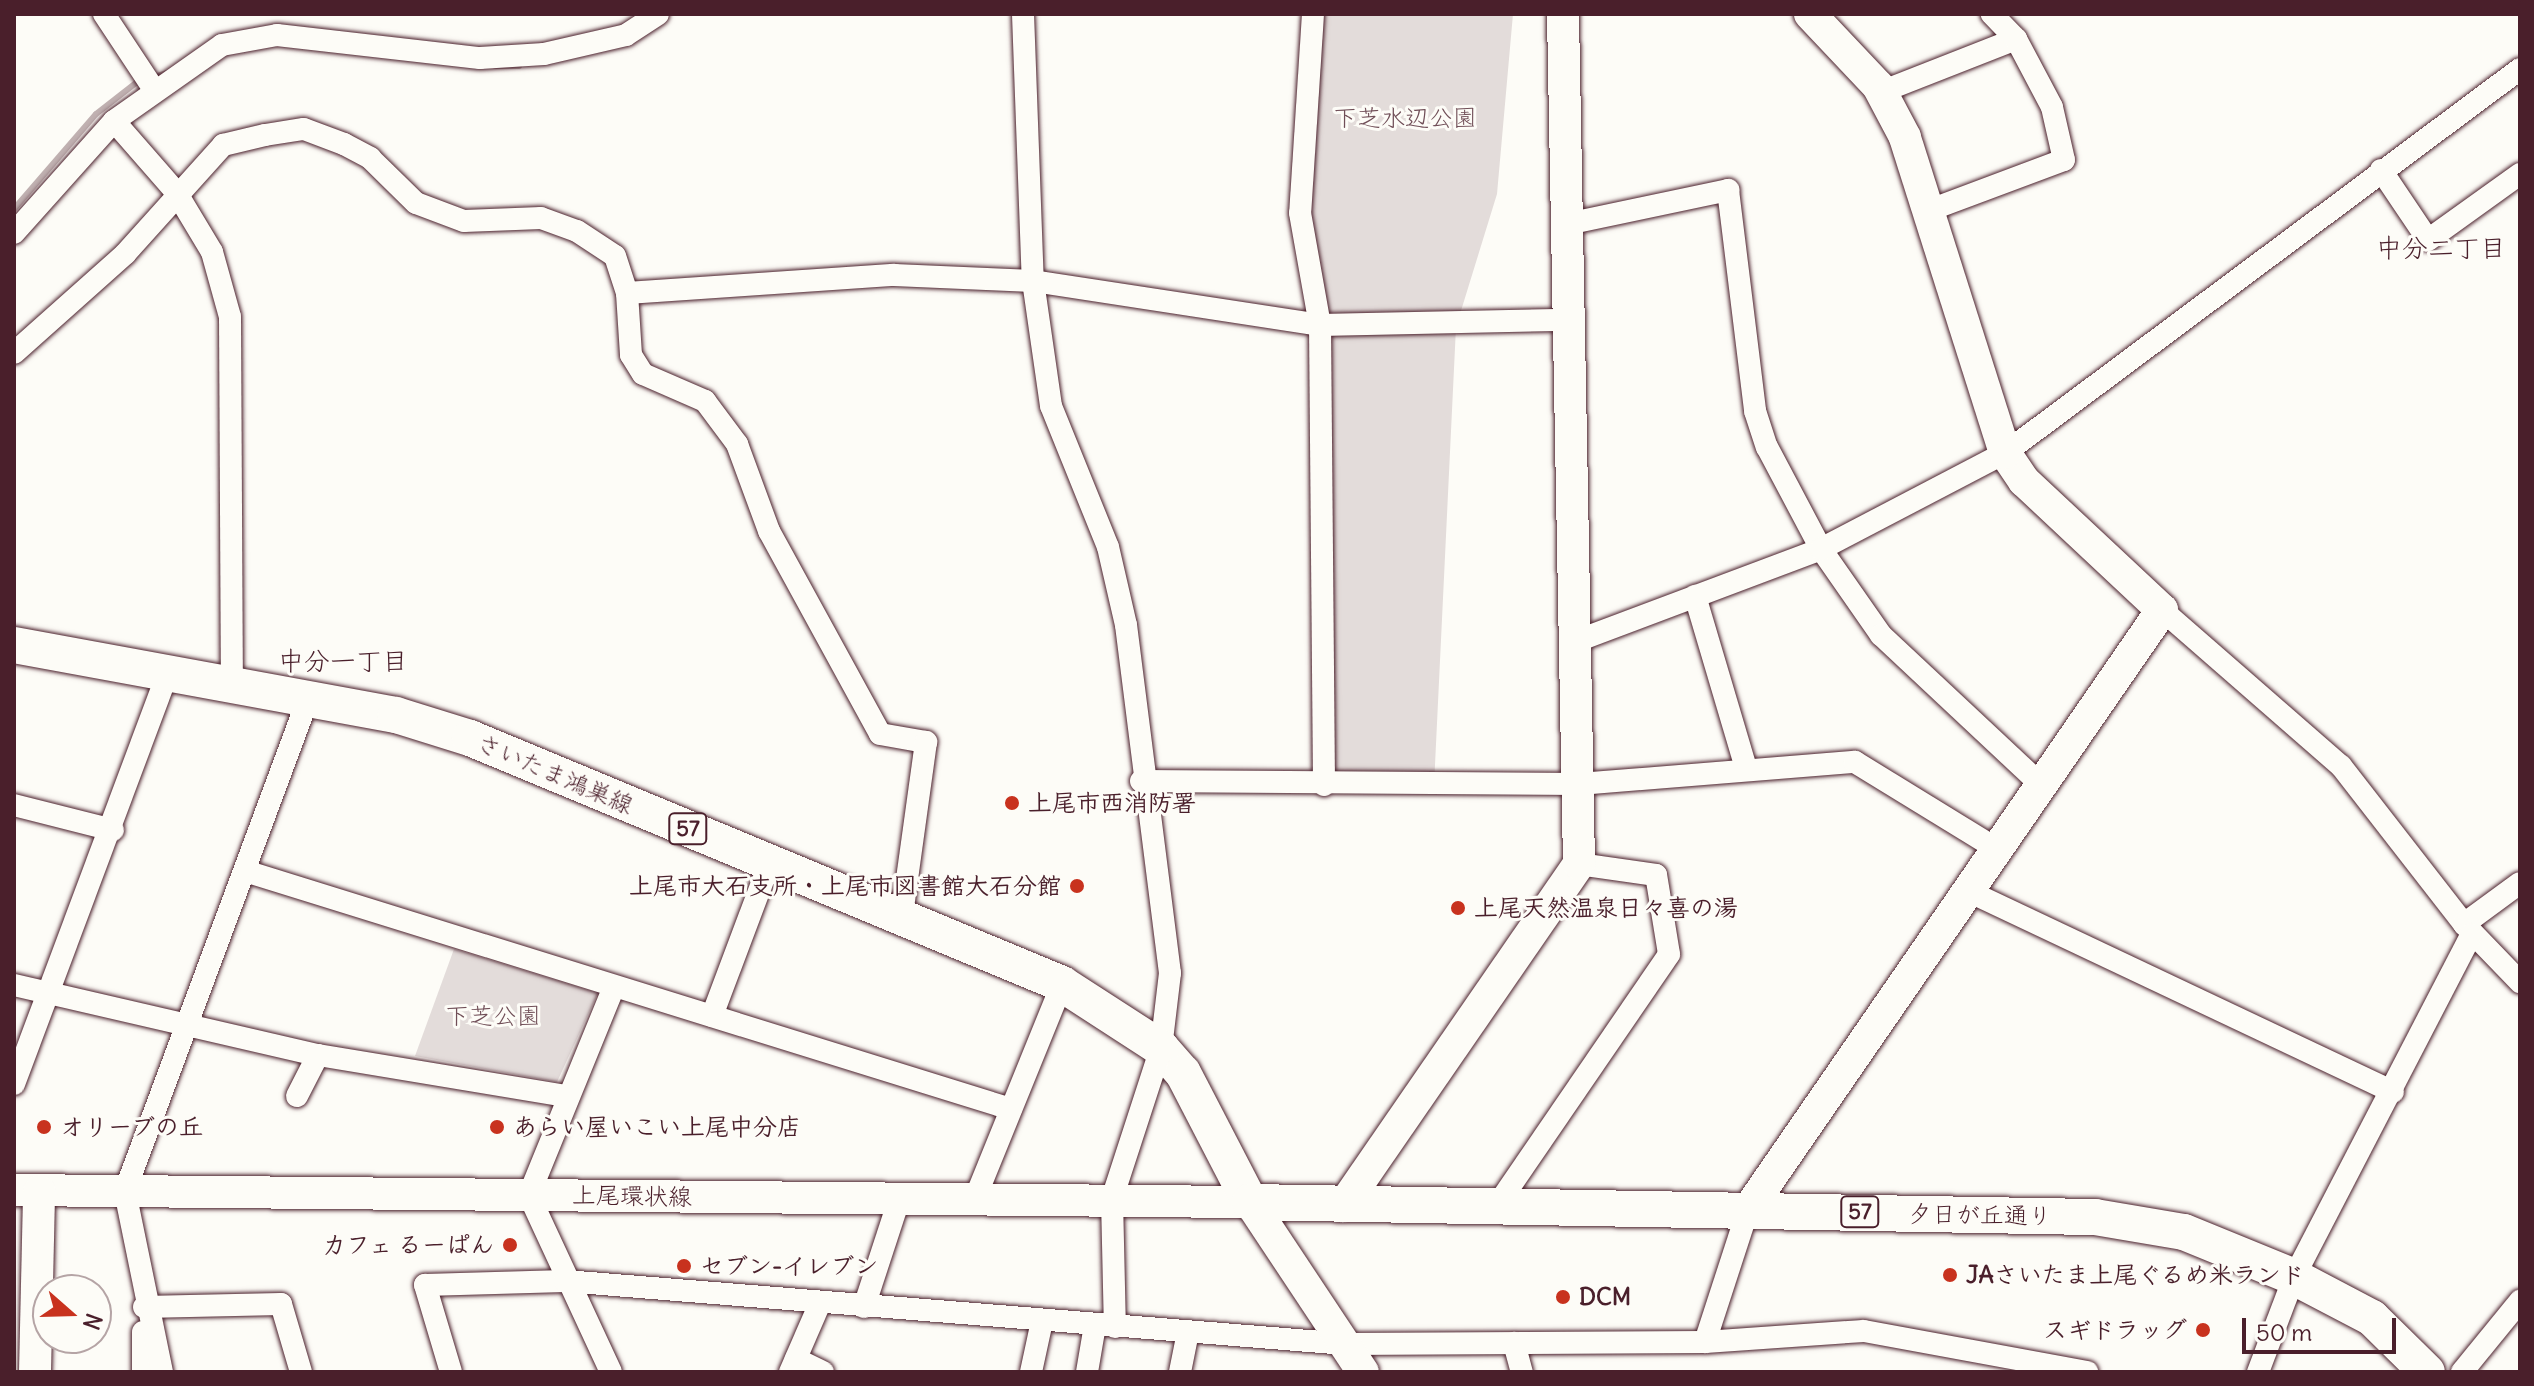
<!DOCTYPE html>
<meta charset="utf-8">
<style>
body{margin:0}
#map{position:relative;width:2534px;height:1386px;overflow:hidden;background:#fdfcf7;font-family:Delius,"Klee One",sans-serif}
div>[style]{position:absolute}
.green>*{inset:0;background:#e3dcda}
.stream>*{height:6px;margin:-3px;padding:0 3px;transform-origin:3px;border-radius:3px;background:#c0b1b1}
.roads{filter:drop-shadow(0 0 2px #4a1f2b) drop-shadow(0 0 2px #4a1f2b)}
.street>*{height:22px;margin:-11px;padding:0 11px;transform-origin:11px;border-radius:11px;background:#fdfcf7}
.secondary>*{height:32px;margin:-16px;padding:0 16px;transform-origin:16px;border-radius:16px;background:#fdfcf7}
.primary>*{height:36px;margin:-18px;padding:0 18px;transform-origin:18px;border-radius:18px;background:#fdfcf7}
.dots>*{width:22px;height:22px;translate:-50% -50%;box-sizing:border-box;border:4px solid #fdfcf7;border-radius:50%}
span{translate:-50% -50%;white-space:nowrap;text-align:center;line-height:1.15;-webkit-text-stroke:6px #fdfcf7;paint-order:stroke}
.shield-label span{padding:2px 6px;background:#fdfcf7;border:2px solid;border-radius:6px;-webkit-text-stroke-width:0}
.shield-label{font-size:22px;color:#4a1f2b;font-weight:700}
.park-label{font-size:24px;color:#704e57}
.street-label{font-size:24px;color:#4a1f2b}
.poi-label{font-size:24px;color:#4a1f2b;font-weight:700}
.left{translate:0 -50%;text-align:left}
.right{translate:-100% -50%;text-align:right}
.neighbourhood-label{font-size:26px;color:#4a1f2b}
.frame{position:absolute;inset:0;border:16px solid #4a1f2b;pointer-events:none}
.north{position:absolute;left:32px;top:1274px;width:80px;height:80px;box-sizing:border-box;background:#fdfcf7;border:2px solid #b5a4a5;border-radius:50%;rotate:110deg;font-size:22px;font-weight:700;line-height:32px;text-align:center;color:#4a1f2b}
.north::after{content:'';display:block;margin:auto;width:28px;height:36px;background:#c8321e;clip-path:polygon(50% 0,100% 100%,50% 72%,0 100%)}
.scale{position:absolute;left:2242px;top:1318px;width:154px;height:36px;box-sizing:border-box;border:4px solid #4a1f2b;border-top:0;padding-left:10px;font-size:24px;line-height:28px;white-space:nowrap;color:#4a1f2b;-webkit-text-stroke:6px #fdfcf7;paint-order:stroke}
</style>
<div id="map">
<div class="green">
<i style="clip-path:polygon(1313px 14px,1513px 14px,1497px 194px,1456px 327px,1434px 786px,1324px 785px,1320px 325px,1300px 213px)"></i>
<i style="clip-path:polygon(454px 949px,598px 993px,557px 1082px,415px 1056px)"></i>
</div>
<div class="stream">
<i style="left:495px;top:66px;width:24px"></i>
<i style="left:14px;top:209px;width:125px;rotate:-49.2deg"></i>
<i style="left:96px;top:114px;width:51px;rotate:-37.8deg"></i>
<i style="left:136px;top:83px;width:32px;rotate:-18deg"></i>
</div>
<div class="roads">
<div class="street">
<i style="left:104px;top:14px;width:89px;rotate:56.5deg"></i>
<i style="left:1023px;top:14px;width:267px;rotate:87.9deg"></i>
<i style="left:1033px;top:281px;width:126px;rotate:81.8deg"></i>
<i style="left:1051px;top:406px;width:152px;rotate:68deg"></i>
<i style="left:1108px;top:547px;width:80px;rotate:77deg"></i>
<i style="left:1126px;top:625px;width:351px;rotate:82.8deg"></i>
<i style="left:1170px;top:973px;width:76px;rotate:96.8deg"></i>
<i style="left:1161px;top:1048px;width:159px;rotate:108deg"></i>
<i style="left:1112px;top:1199px;width:128px;rotate:88.7deg"></i>
<i style="left:1313px;top:14px;width:199px;rotate:93.7deg"></i>
<i style="left:1300px;top:213px;width:114px;rotate:79.9deg"></i>
<i style="left:1320px;top:325px;width:460px;rotate:89.5deg"></i>
<i style="left:1881px;top:92px;width:145px;rotate:-21.4deg"></i>
<i style="left:114px;top:121px;width:94px;rotate:48.9deg"></i>
<i style="left:176px;top:192px;width:70px;rotate:59deg"></i>
<i style="left:212px;top:252px;width:67px;rotate:74.5deg"></i>
<i style="left:230px;top:317px;width:368px;rotate:89.7deg"></i>
<i style="left:2381px;top:170px;width:84px;rotate:56.1deg"></i>
<i style="left:2428px;top:240px;width:113px;rotate:-35.7deg"></i>
<i style="left:1930px;top:210px;width:143px;rotate:-20.5deg"></i>
<i style="left:2064px;top:160px;width:54px;rotate:-102.8deg"></i>
<i style="left:2052px;top:107px;width:77px;rotate:-117.9deg"></i>
<i style="left:2016px;top:39px;width:35px;rotate:-134deg"></i>
<i style="left:1567px;top:224px;width:165px;rotate:-11.9deg"></i>
<i style="left:1728px;top:190px;width:223px;rotate:83deg"></i>
<i style="left:1755px;top:411px;width:38px;rotate:72deg"></i>
<i style="left:1767px;top:447px;width:115px;rotate:62.1deg"></i>
<i style="left:1821px;top:549px;width:105px;rotate:55.1deg"></i>
<i style="left:1881px;top:635px;width:216px;rotate:43.1deg"></i>
<i style="left:14px;top:233px;width:150px;rotate:-48.2deg"></i>
<i style="left:114px;top:121px;width:132px;rotate:-35.1deg"></i>
<i style="left:222px;top:45px;width:56px;rotate:-10.3deg"></i>
<i style="left:277px;top:35px;width:204px;rotate:6.5deg"></i>
<i style="left:480px;top:58px;width:64px;rotate:-3.6deg"></i>
<i style="left:544px;top:54px;width:84px;rotate:-13deg"></i>
<i style="left:626px;top:35px;width:38px;rotate:-33deg"></i>
<i style="left:627px;top:293px;width:268px;rotate:-3.9deg"></i>
<i style="left:894px;top:275px;width:139px;rotate:2.5deg"></i>
<i style="left:1033px;top:281px;width:290px;rotate:8.7deg"></i>
<i style="left:1320px;top:325px;width:249px;rotate:-1.2deg"></i>
<i style="left:14px;top:353px;width:149px;rotate:-41.7deg"></i>
<i style="left:125px;top:254px;width:147px;rotate:-48deg"></i>
<i style="left:223px;top:145px;width:43px;rotate:-13.4deg"></i>
<i style="left:265px;top:135px;width:39px;rotate:-9deg"></i>
<i style="left:304px;top:129px;width:43px;rotate:20.6deg"></i>
<i style="left:344px;top:144px;width:30px;rotate:28deg"></i>
<i style="left:370px;top:158px;width:64px;rotate:44.4deg"></i>
<i style="left:416px;top:203px;width:51px;rotate:20.6deg"></i>
<i style="left:464px;top:221px;width:77px;rotate:-2.2deg"></i>
<i style="left:541px;top:218px;width:38px;rotate:20deg"></i>
<i style="left:577px;top:231px;width:45px;rotate:33.3deg"></i>
<i style="left:615px;top:256px;width:39px;rotate:72deg"></i>
<i style="left:627px;top:293px;width:62px;rotate:86.3deg"></i>
<i style="left:631px;top:355px;width:22px;rotate:58deg"></i>
<i style="left:643px;top:374px;width:68px;rotate:23.5deg"></i>
<i style="left:705px;top:401px;width:54px;rotate:53.3deg"></i>
<i style="left:737px;top:444px;width:93px;rotate:69.8deg"></i>
<i style="left:769px;top:531px;width:231px;rotate:61.3deg"></i>
<i style="left:880px;top:734px;width:47px;rotate:9.9deg"></i>
<i style="left:926px;top:742px;width:176px;rotate:97.9deg"></i>
<i style="left:1695px;top:596px;width:179px;rotate:73.5deg"></i>
<i style="left:2162px;top:610px;width:237px;rotate:41.1deg"></i>
<i style="left:2341px;top:766px;width:200px;rotate:52.1deg"></i>
<i style="left:2464px;top:924px;width:81px;rotate:46deg"></i>
<i style="left:1574px;top:642px;width:264px;rotate:-20.6deg"></i>
<i style="left:1821px;top:549px;width:208px;rotate:-27.6deg"></i>
<i style="left:2005px;top:453px;width:642px;rotate:-36.71deg"></i>
<i style="left:1141px;top:781px;width:438px;rotate:0.4deg"></i>
<i style="left:1579px;top:784px;width:277px;rotate:-4.6deg"></i>
<i style="left:1855px;top:762px;width:167px;rotate:31.5deg"></i>
<i style="left:14px;top:805px;width:102px;rotate:14.2deg"></i>
<i style="left:245px;top:871px;width:802px;rotate:17.26deg"></i>
<i style="left:1968px;top:891px;width:470px;rotate:25.3deg"></i>
<i style="left:2464px;top:924px;width:69px;rotate:-36.2deg"></i>
<i style="left:14px;top:985px;width:312px;rotate:13deg"></i>
<i style="left:318px;top:1055px;width:252px;rotate:9.4deg"></i>
<i style="left:712px;top:1016px;width:162px;rotate:-69.4deg"></i>
<i style="left:14px;top:1084px;width:439px;rotate:-69.5deg"></i>
<i style="left:297px;top:1096px;width:46px;rotate:-62.9deg"></i>
<i style="left:974px;top:1201px;width:234px;rotate:-67.9deg"></i>
<i style="left:1496px;top:1207px;width:306px;rotate:-55.6deg"></i>
<i style="left:1669px;top:954px;width:80px;rotate:-99.3deg"></i>
<i style="left:1656px;top:875px;width:78px;rotate:-171.9deg"></i>
<i style="left:144px;top:1307px;width:137px;rotate:-1.3deg"></i>
<i style="left:281px;top:1304px;width:71px;rotate:73.6deg"></i>
<i style="left:864px;top:1307px;width:113px;rotate:-71.9deg"></i>
<i style="left:1705px;top:1342px;width:139px;rotate:-72deg"></i>
<i style="left:1514px;top:1343px;width:30px;rotate:75deg"></i>
<i style="left:796px;top:1359px;width:30px;rotate:26deg"></i>
<i style="left:143px;top:1372px;width:40px;rotate:-90deg"></i>
<i style="left:162px;top:1372px;width:185px;rotate:-101.6deg"></i>
<i style="left:125px;top:1191px;width:525px;rotate:-69.6deg"></i>
<i style="left:451px;top:1372px;width:91px;rotate:-106.6deg"></i>
<i style="left:425px;top:1285px;width:140px;rotate:-1.6deg"></i>
<i style="left:565px;top:1281px;width:784px;rotate:4.61deg"></i>
<i style="left:1346px;top:1344px;width:359px;rotate:-0.3deg"></i>
<i style="left:1705px;top:1342px;width:159px;rotate:-4deg"></i>
<i style="left:1864px;top:1331px;width:227px;rotate:10.4deg"></i>
<i style="left:611px;top:1372px;width:195px;rotate:-114.9deg"></i>
<i style="left:529px;top:1195px;width:222px;rotate:-67.8deg"></i>
<i style="left:790px;top:1372px;width:75px;rotate:-66.5deg"></i>
<i style="left:1031px;top:1372px;width:52px;rotate:-77.8deg"></i>
<i style="left:1087px;top:1372px;width:48px;rotate:-80.3deg"></i>
<i style="left:1180px;top:1372px;width:41px;rotate:-78.7deg"></i>
<i style="left:2258px;top:1372px;width:102px;rotate:-69.2deg"></i>
<i style="left:2294px;top:1277px;width:386px;rotate:-62.6deg"></i>
<i style="left:2462px;top:1372px;width:92px;rotate:-50.8deg"></i>
</div>
<div class="secondary">
<i style="left:14px;top:1190px;width:1236px;rotate:0.56deg"></i>
<i style="left:1250px;top:1202px;width:204px;rotate:56.4deg"></i>
<i style="left:1343px;top:1206px;width:416px;rotate:-55.4deg"></i>
<i style="left:1579px;top:864px;width:850px;rotate:-91.08deg"></i>
<i style="left:1748px;top:1210px;width:729px;rotate:-55.39deg"></i>
<i style="left:2162px;top:610px;width:189px;rotate:-136.9deg"></i>
<i style="left:2024px;top:481px;width:34px;rotate:-124deg"></i>
<i style="left:2005px;top:453px;width:331px;rotate:-107.6deg"></i>
<i style="left:1905px;top:137px;width:58px;rotate:-117.9deg"></i>
<i style="left:1878px;top:86px;width:99px;rotate:-133.4deg"></i>
<i style="left:35px;top:1372px;width:181px;rotate:-88.7deg"></i>
</div>
<div class="primary">
<i style="left:14px;top:645px;width:388px;rotate:10.4deg"></i>
<i style="left:396px;top:715px;width:77px;rotate:17.3deg"></i>
<i style="left:470px;top:738px;width:641px;rotate:22.56deg"></i>
<i style="left:1062px;top:984px;width:118px;rotate:32.9deg"></i>
<i style="left:1161px;top:1048px;width:33px;rotate:49deg"></i>
<i style="left:1183px;top:1073px;width:145px;rotate:62.6deg"></i>
<i style="left:1250px;top:1202px;width:845px;rotate:1.02deg"></i>
<i style="left:2095px;top:1217px;width:90px;rotate:9.6deg"></i>
<i style="left:2184px;top:1232px;width:119px;rotate:22.2deg"></i>
<i style="left:2294px;top:1277px;width:88px;rotate:27.7deg"></i>
<i style="left:2372px;top:1318px;width:77px;rotate:44.5deg"></i>
</div>
</div>
<div class="dots">
<i style="left:1012px;top:803px;background:#c8321e"></i>
<i style="left:1077px;top:886px;background:#c8321e"></i>
<i style="left:1458px;top:908px;background:#c8321e"></i>
<i style="left:44px;top:1127px;background:#c8321e"></i>
<i style="left:497px;top:1127px;background:#c8321e"></i>
<i style="left:510px;top:1245px;background:#c8321e"></i>
<i style="left:684px;top:1266px;background:#c8321e"></i>
<i style="left:1950px;top:1275px;background:#c8321e"></i>
<i style="left:1563px;top:1297px;background:#c8321e"></i>
<i style="left:2203px;top:1330px;background:#c8321e"></i>
</div>
<div class="shield-label">
<span style="left:688px;top:829px">57</span>
<span style="left:1860px;top:1212px">57</span>
</div>
<div class="park-label">
<span style="left:1405px;top:118px">下芝水辺公園</span>
<span style="left:493px;top:1016px">下芝公園</span>
</div>
<div class="street-label">
<span style="left:555px;top:774px;rotate:23deg">さいたま鴻巣線</span>
<span style="left:632px;top:1196px;rotate:1deg">上尾環状線</span>
<span style="left:1980px;top:1215px;rotate:1deg">夕日が丘通り</span>
</div>
<div class="poi-label">
<span class="left" style="left:1028px;top:803px">上尾市西消防署</span>
<span class="right" style="left:1061px;top:886px">上尾市大石支所・上尾市図書館大石分館</span>
<span class="left" style="left:1474px;top:908px">上尾天然温泉日々喜の湯</span>
<span class="left" style="left:60px;top:1127px">オリーブの丘</span>
<span class="left" style="left:513px;top:1127px">あらい屋いこい上尾中分店</span>
<span class="right" style="left:494px;top:1245px">カフェ るーぱん</span>
<span class="left" style="left:700px;top:1266px">セブン-イレブン</span>
<span class="left" style="left:1966px;top:1275px">JAさいたま上尾ぐるめ米ランド</span>
<span class="left" style="left:1579px;top:1297px">DCM</span>
<span class="right" style="left:2187px;top:1330px">スギドラッグ</span>
</div>
<div class="neighbourhood-label">
<span style="left:2441px;top:248px">中分二丁目</span>
<span style="left:343px;top:661px">中分一丁目</span>
</div>
<div class="frame"></div>
<div class="north">N</div>
<div class="scale">50 m</div>
</div>
